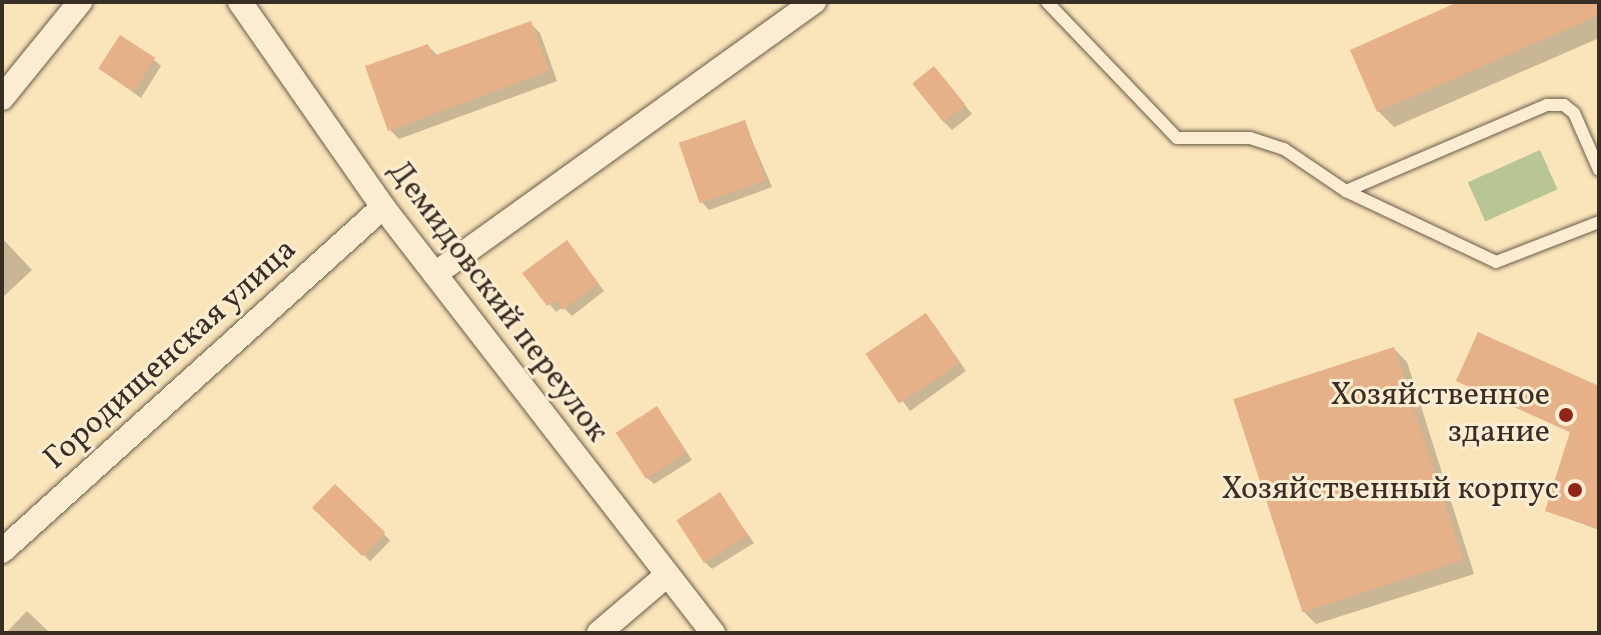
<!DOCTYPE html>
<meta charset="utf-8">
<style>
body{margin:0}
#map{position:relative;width:1601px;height:635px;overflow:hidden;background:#fae4b9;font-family:Vollkorn,serif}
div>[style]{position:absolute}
.green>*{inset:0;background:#b8c594;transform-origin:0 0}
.shadow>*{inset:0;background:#0003;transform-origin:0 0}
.building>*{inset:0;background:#e6b188;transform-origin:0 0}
.roads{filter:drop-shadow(0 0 2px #695c4b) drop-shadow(0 0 2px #695c4b)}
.service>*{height:12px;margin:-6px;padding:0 6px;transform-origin:6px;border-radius:6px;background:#fcedd2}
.minor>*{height:24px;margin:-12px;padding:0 12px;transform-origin:12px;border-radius:12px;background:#fcedd2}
.dots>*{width:22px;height:22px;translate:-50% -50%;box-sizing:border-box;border:4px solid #fcedd2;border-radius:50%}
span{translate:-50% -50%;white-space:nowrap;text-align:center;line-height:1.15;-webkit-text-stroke:6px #fcedd2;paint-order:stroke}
.street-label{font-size:32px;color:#392e26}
.poi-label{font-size:32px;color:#392e26}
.right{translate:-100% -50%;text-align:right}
.frame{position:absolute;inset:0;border:4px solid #392e26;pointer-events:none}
</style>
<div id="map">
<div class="green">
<i style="left:1540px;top:150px;width:43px;height:79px;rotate:66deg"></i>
</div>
<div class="shadow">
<i style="clip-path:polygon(1463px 2px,1599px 2px,1599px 44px,1597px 39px,1394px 127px,1378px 111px)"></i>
<i style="clip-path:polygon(531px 24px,540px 33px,557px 81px,399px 139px,390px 130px,428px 46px,438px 56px)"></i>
<i style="clip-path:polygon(153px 59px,161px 66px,141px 98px,100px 69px)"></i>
<i style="clip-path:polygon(941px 76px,972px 114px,952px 130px,944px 122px)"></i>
<i style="clip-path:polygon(744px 122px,772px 187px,709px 210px,702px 202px)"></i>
<i style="clip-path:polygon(2px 238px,32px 270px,2px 298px)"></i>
<i style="clip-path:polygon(574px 250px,604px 291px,572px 316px,563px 307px,556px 312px,525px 273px)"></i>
<i style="clip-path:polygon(933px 323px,966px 371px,910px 411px,869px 356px)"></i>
<i style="clip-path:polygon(1394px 349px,1407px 362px,1474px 574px,1316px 624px,1303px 611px)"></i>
<i style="clip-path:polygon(1459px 381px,1599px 388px,1599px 530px,1547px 511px,1572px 433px)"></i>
<i style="clip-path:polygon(657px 408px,692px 460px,654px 484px,646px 477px)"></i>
<i style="left:335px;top:487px;width:77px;height:29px;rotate:44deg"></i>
<i style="clip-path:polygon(720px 495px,754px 543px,712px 569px,705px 562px)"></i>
<i style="clip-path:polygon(27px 611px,50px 633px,6px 633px)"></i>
</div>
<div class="building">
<i style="clip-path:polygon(1458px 2px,1599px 2px,1599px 15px,1377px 112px,1350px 50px)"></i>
<i style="clip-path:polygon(531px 21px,549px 71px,388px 131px,365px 66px,428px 44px,433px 56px)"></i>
<i style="left:120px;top:35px;width:42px;height:40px;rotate:33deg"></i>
<i style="left:934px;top:66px;width:50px;height:28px;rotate:51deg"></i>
<i style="left:745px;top:120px;width:64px;height:70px;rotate:71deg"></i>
<i style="clip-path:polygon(567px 240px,598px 283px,563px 310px,556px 300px,547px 306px,522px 273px)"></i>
<i style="left:926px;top:313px;width:60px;height:73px;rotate:56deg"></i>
<i style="clip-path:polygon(1478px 332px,1599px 386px,1599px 529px,1545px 511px,1570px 432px,1456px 381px)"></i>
<i style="left:1394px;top:347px;width:224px;height:169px;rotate:72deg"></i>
<i style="left:657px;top:406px;width:55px;height:49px;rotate:57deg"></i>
<i style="left:335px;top:484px;width:70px;height:33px;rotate:44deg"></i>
<i style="left:720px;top:492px;width:51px;height:52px;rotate:57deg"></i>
</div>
<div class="roads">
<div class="service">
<i style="left:1047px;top:2px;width:188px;rotate:46.3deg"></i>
<i style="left:1177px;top:138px;width:73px"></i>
<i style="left:1250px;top:138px;width:36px;rotate:18deg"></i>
<i style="left:1284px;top:149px;width:75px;rotate:34.1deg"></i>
<i style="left:1346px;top:191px;width:166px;rotate:25.3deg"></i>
<i style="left:1496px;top:262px;width:110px;rotate:-21.2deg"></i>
<i style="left:1346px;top:191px;width:219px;rotate:-23.2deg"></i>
<i style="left:1547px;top:105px;width:17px"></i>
<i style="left:1564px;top:105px;width:13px;rotate:39deg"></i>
<i style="left:1574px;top:113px;width:62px;rotate:66.3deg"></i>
</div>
<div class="minor">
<i style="left:240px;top:2px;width:250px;rotate:55.1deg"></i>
<i style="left:383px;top:207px;width:539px;rotate:52.24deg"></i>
<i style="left:2px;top:98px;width:124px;rotate:-50.9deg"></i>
<i style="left:435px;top:274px;width:467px;rotate:-35.7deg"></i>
<i style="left:2px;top:551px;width:513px;rotate:-42.08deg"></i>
<i style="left:599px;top:633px;width:88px;rotate:-40.4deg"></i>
</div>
</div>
<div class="dots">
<i style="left:1566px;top:415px;background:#8f2418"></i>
<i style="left:1575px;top:490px;background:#8f2418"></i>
</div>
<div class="street-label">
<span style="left:497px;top:302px;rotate:53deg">Демидовский переулок</span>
<span style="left:171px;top:355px;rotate:-42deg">Городищенская улица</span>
</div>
<div class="poi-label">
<span class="right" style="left:1550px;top:415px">Хозяйственное<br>здание</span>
<span class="right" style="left:1559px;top:490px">Хозяйственный корпус</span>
</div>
<div class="frame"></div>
</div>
